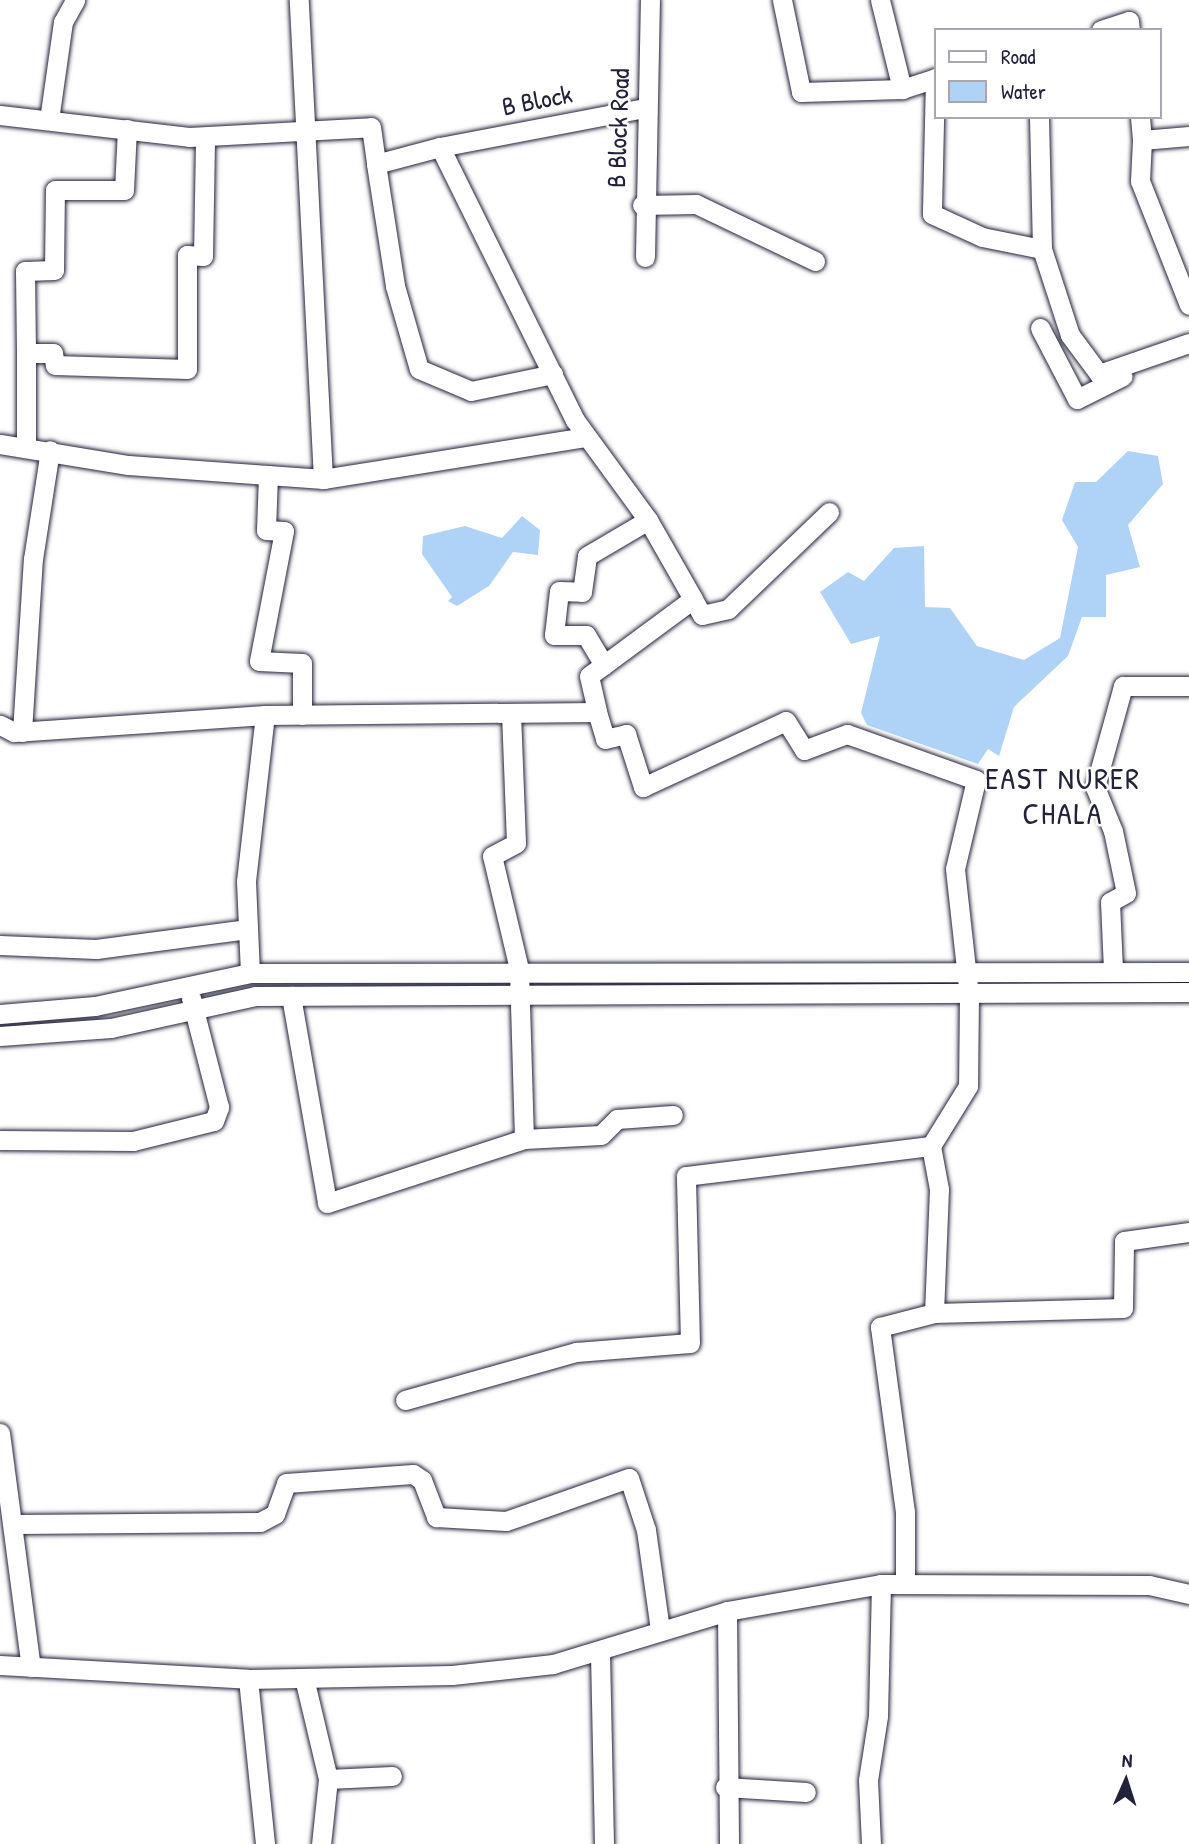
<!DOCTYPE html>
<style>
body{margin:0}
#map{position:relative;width:1189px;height:1844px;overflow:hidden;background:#fff;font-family:"Patrick Hand",sans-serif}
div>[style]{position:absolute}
.water>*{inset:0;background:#aed3f7}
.roads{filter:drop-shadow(0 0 2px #22223b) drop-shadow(0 0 2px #22223b)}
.minor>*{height:19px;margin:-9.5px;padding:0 9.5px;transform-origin:9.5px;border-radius:9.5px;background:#fff}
span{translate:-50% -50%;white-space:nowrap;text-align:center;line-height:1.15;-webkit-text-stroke:5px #fff;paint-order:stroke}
.street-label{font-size:26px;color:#22223b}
.quarter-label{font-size:30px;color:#22223b;letter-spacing:2px}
.legend{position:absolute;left:934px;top:28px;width:228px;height:91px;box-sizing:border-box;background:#fff;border:2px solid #a7a7b1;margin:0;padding:9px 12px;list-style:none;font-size:21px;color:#22223b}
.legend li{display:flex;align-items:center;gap:14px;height:35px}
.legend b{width:35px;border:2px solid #a7a7b1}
.north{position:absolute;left:1091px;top:1746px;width:70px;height:70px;-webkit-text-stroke:5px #fff;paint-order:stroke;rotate:3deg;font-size:19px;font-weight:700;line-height:28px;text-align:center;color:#22223b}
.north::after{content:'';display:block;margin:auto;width:24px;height:32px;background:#22223b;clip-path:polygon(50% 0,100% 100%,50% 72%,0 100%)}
</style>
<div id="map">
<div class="water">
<i style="clip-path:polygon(1128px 451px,1158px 456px,1163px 484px,1128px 525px,1140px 567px,1106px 575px,1106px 617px,1082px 617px,1068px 656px,1014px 707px,999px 756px,988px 749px,978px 764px,867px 725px,861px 713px,880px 636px,851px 644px,820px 592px,848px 572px,864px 581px,894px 548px,924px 546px,925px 607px,950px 608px,977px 646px,1024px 660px,1060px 638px,1078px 547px,1062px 520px,1075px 482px,1096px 482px)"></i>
<i style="clip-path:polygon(522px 516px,540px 530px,538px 555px,513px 552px,489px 586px,457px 606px,448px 601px,452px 597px,422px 554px,423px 536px,465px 526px,502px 538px)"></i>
</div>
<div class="roads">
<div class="minor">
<i style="left:782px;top:0;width:94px;rotate:78.3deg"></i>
<i style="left:801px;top:92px;width:101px;rotate:-1.7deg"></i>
<i style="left:880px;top:0;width:92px;rotate:76.1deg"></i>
<i style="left:902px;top:89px;width:35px;rotate:-18deg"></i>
<i style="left:1101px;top:30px;width:29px;rotate:-18deg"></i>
<i style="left:1129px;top:21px;width:9px;rotate:84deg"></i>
<i style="left:935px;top:78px;width:136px;rotate:91.3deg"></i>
<i style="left:932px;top:214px;width:55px;rotate:24.7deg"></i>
<i style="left:982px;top:237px;width:61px;rotate:11.3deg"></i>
<i style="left:1042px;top:249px;width:90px;rotate:72deg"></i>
<i style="left:1070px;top:335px;width:49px;rotate:53.4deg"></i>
<i style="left:1099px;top:374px;width:95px;rotate:-19deg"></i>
<i style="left:0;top:115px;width:190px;rotate:6.6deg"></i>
<i style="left:189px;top:137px;width:182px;rotate:-3.1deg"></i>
<i style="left:371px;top:127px;width:37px;rotate:82deg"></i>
<i style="left:376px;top:164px;width:66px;rotate:-14.9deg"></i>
<i style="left:440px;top:147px;width:305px;rotate:63.7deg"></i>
<i style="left:575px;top:420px;width:124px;rotate:53.9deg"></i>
<i style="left:648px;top:520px;width:91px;rotate:60.3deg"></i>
<i style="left:693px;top:599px;width:129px;rotate:143.5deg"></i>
<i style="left:589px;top:676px;width:37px;rotate:77deg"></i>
<i style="left:597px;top:712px;width:332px;rotate:179.5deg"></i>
<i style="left:265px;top:715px;width:252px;rotate:176.1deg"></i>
<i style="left:14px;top:732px;width:16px;rotate:-153deg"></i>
<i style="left:1039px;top:117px;width:132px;rotate:88.7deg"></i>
<i style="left:1140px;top:117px;width:23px;rotate:85deg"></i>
<i style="left:1142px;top:140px;width:47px;rotate:-4.9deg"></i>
<i style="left:49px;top:120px;width:99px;rotate:-81.9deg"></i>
<i style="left:63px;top:22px;width:25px;rotate:-61deg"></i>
<i style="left:1142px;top:140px;width:41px;rotate:92.8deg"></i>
<i style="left:1140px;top:181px;width:133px;rotate:68.4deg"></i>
<i style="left:440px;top:147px;width:208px;rotate:-10.8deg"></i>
<i style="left:376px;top:164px;width:123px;rotate:81.1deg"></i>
<i style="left:395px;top:286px;width:86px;rotate:73.9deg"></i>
<i style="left:419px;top:369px;width:56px;rotate:22.9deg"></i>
<i style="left:471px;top:391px;width:84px;rotate:-11.7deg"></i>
<i style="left:642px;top:205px;width:54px;rotate:-1.1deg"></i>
<i style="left:696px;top:204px;width:132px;rotate:25.6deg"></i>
<i style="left:645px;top:257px;width:257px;rotate:-88.9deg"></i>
<i style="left:1040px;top:328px;width:80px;rotate:62.5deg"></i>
<i style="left:1077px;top:399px;width:51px;rotate:-26.6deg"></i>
<i style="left:26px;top:353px;width:82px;rotate:-90.7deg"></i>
<i style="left:25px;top:271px;width:29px;rotate:-2deg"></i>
<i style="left:54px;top:270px;width:80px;rotate:-89.3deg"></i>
<i style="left:55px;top:190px;width:69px"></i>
<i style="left:124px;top:190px;width:61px;rotate:-87.2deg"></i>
<i style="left:0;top:444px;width:130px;rotate:9.3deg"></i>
<i style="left:128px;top:465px;width:196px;rotate:4.1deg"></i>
<i style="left:323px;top:479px;width:480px;rotate:-92.9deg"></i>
<i style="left:26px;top:447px;width:94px;rotate:-90deg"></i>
<i style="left:26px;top:353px;width:27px"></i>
<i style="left:53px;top:353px;width:12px;rotate:81deg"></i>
<i style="left:55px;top:365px;width:132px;rotate:1.7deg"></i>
<i style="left:187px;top:369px;width:114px;rotate:-90deg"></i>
<i style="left:187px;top:255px;width:16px;rotate:4deg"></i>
<i style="left:203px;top:256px;width:119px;rotate:-89deg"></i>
<i style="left:268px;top:475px;width:55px;rotate:92.1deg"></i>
<i style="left:266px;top:530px;width:18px;rotate:3deg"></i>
<i style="left:284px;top:531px;width:132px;rotate:100.9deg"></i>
<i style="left:259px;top:661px;width:43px;rotate:2.7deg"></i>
<i style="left:302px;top:663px;width:52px;rotate:90deg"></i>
<i style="left:323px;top:479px;width:265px;rotate:-9.1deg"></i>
<i style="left:693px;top:599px;width:18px;rotate:61deg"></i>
<i style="left:702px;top:615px;width:27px;rotate:-13deg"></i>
<i style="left:728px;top:609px;width:140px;rotate:-43.8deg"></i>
<i style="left:604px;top:665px;width:35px;rotate:-121deg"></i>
<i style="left:586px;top:635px;width:32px;rotate:180deg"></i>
<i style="left:554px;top:635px;width:44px;rotate:-83.5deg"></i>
<i style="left:559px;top:591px;width:23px;rotate:2deg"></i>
<i style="left:582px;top:592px;width:36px;rotate:-82deg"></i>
<i style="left:587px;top:556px;width:71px;rotate:-30.5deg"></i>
<i style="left:597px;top:712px;width:28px;rotate:73deg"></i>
<i style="left:605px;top:739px;width:22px;rotate:-13deg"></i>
<i style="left:626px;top:734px;width:56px;rotate:72.2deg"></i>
<i style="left:643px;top:787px;width:157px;rotate:-24.8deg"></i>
<i style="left:786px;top:721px;width:34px;rotate:58deg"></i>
<i style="left:804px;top:750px;width:46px;rotate:-20.4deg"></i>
<i style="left:847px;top:734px;width:137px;rotate:19.6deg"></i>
<i style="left:976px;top:780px;width:91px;rotate:103.3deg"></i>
<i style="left:955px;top:869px;width:127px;rotate:83.7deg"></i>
<i style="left:969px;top:995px;width:91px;rotate:90.6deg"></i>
<i style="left:968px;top:1086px;width:70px;rotate:121.7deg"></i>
<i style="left:931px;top:1146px;width:44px;rotate:79.5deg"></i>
<i style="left:939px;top:1189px;width:124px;rotate:92.3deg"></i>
<i style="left:934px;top:1313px;width:189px;rotate:-1.5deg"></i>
<i style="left:1123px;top:1308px;width:67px;rotate:-89.1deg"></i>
<i style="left:1124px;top:1241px;width:66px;rotate:-7.9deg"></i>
<i style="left:22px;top:732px;width:173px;rotate:-86.4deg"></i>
<i style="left:33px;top:559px;width:110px;rotate:-81.1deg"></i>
<i style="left:0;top:945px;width:96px;rotate:2.4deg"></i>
<i style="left:96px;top:949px;width:153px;rotate:-7.5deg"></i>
<i style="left:1113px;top:970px;width:68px;rotate:-92.5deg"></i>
<i style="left:1110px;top:902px;width:18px;rotate:-29deg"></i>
<i style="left:1126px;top:893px;width:63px;rotate:-101.8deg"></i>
<i style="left:1113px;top:831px;width:48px;rotate:-112.2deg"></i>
<i style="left:1095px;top:787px;width:105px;rotate:-74.5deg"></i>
<i style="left:1123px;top:686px;width:66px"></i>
<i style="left:250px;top:973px;width:92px;rotate:-92.5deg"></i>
<i style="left:246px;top:881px;width:167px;rotate:-83.5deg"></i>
<i style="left:291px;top:996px;width:210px;rotate:80.1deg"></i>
<i style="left:327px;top:1203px;width:207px;rotate:-18deg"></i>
<i style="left:524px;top:1139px;width:170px;rotate:-91.7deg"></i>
<i style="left:519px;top:969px;width:116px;rotate:-103.4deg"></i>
<i style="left:492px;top:856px;width:27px;rotate:-28deg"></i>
<i style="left:516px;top:843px;width:130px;rotate:-92.2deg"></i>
<i style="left:0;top:1014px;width:95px;rotate:-4.8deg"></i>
<i style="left:95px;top:1006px;width:158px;rotate:-12deg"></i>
<i style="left:250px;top:973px;width:939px;rotate:-0.06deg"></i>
<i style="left:0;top:1036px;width:111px;rotate:-4.1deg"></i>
<i style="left:111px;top:1028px;width:148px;rotate:-12.5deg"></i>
<i style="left:255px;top:996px;width:934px;rotate:-0.25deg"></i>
<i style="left:524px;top:1139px;width:77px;rotate:-3deg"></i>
<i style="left:601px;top:1135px;width:23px;rotate:-45deg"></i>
<i style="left:617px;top:1119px;width:56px;rotate:-4.1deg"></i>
<i style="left:0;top:1140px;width:133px;rotate:0.4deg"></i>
<i style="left:133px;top:1141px;width:83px;rotate:-13.9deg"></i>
<i style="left:214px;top:1121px;width:15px;rotate:-70deg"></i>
<i style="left:219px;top:1107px;width:113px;rotate:-104.4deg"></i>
<i style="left:405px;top:1400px;width:178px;rotate:-15.7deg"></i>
<i style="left:576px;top:1352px;width:114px;rotate:-4.5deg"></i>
<i style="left:690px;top:1343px;width:167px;rotate:-91.4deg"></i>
<i style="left:686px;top:1176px;width:247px;rotate:-7deg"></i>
<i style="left:0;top:1433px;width:236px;rotate:82.5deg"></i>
<i style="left:17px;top:1524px;width:243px;rotate:-0.5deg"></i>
<i style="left:260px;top:1522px;width:17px;rotate:-28deg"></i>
<i style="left:275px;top:1514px;width:33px;rotate:-70deg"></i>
<i style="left:286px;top:1483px;width:127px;rotate:-4.1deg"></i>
<i style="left:413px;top:1474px;width:11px;rotate:34deg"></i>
<i style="left:422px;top:1480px;width:40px;rotate:69deg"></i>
<i style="left:436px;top:1517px;width:70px;rotate:3.3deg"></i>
<i style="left:506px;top:1521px;width:130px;rotate:-19.3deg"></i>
<i style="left:629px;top:1478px;width:55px;rotate:71.9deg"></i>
<i style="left:646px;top:1530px;width:100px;rotate:82deg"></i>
<i style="left:905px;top:1581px;width:69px;rotate:-90deg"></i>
<i style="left:905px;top:1512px;width:187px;rotate:-97.7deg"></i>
<i style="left:880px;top:1327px;width:56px;rotate:-14.5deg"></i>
<i style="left:727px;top:1611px;width:233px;rotate:89.5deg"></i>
<i style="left:600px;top:1653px;width:191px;rotate:88.8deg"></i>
<i style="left:0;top:1665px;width:248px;rotate:3.2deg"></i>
<i style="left:248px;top:1679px;width:204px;rotate:-1.1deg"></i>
<i style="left:452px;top:1675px;width:102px;rotate:-6.2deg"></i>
<i style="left:553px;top:1664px;width:182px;rotate:-16.9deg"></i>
<i style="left:727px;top:1611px;width:156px;rotate:-9.9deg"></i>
<i style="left:881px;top:1584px;width:268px;rotate:0.2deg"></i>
<i style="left:1149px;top:1585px;width:41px;rotate:12.7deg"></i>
<i style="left:304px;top:1678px;width:104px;rotate:76.6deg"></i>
<i style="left:328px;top:1779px;width:65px;rotate:96.1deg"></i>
<i style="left:248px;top:1679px;width:166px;rotate:84.1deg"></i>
<i style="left:328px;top:1779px;width:64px;rotate:-2.7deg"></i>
<i style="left:725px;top:1787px;width:81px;rotate:3.5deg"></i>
<i style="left:871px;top:1844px;width:64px;rotate:-92.7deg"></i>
<i style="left:868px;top:1780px;width:65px;rotate:-81.1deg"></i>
<i style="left:878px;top:1716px;width:132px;rotate:-88.7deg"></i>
</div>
</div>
<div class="street-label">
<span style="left:537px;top:100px;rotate:-11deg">B Block</span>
<span style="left:618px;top:128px;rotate:-88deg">B Block Road</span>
</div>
<div class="quarter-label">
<span style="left:1063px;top:795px">EAST NURER<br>CHALA</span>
</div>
<ul class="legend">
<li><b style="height:9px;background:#fff"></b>Road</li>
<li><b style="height:19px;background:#aed3f7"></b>Water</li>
</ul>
<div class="north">N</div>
</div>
